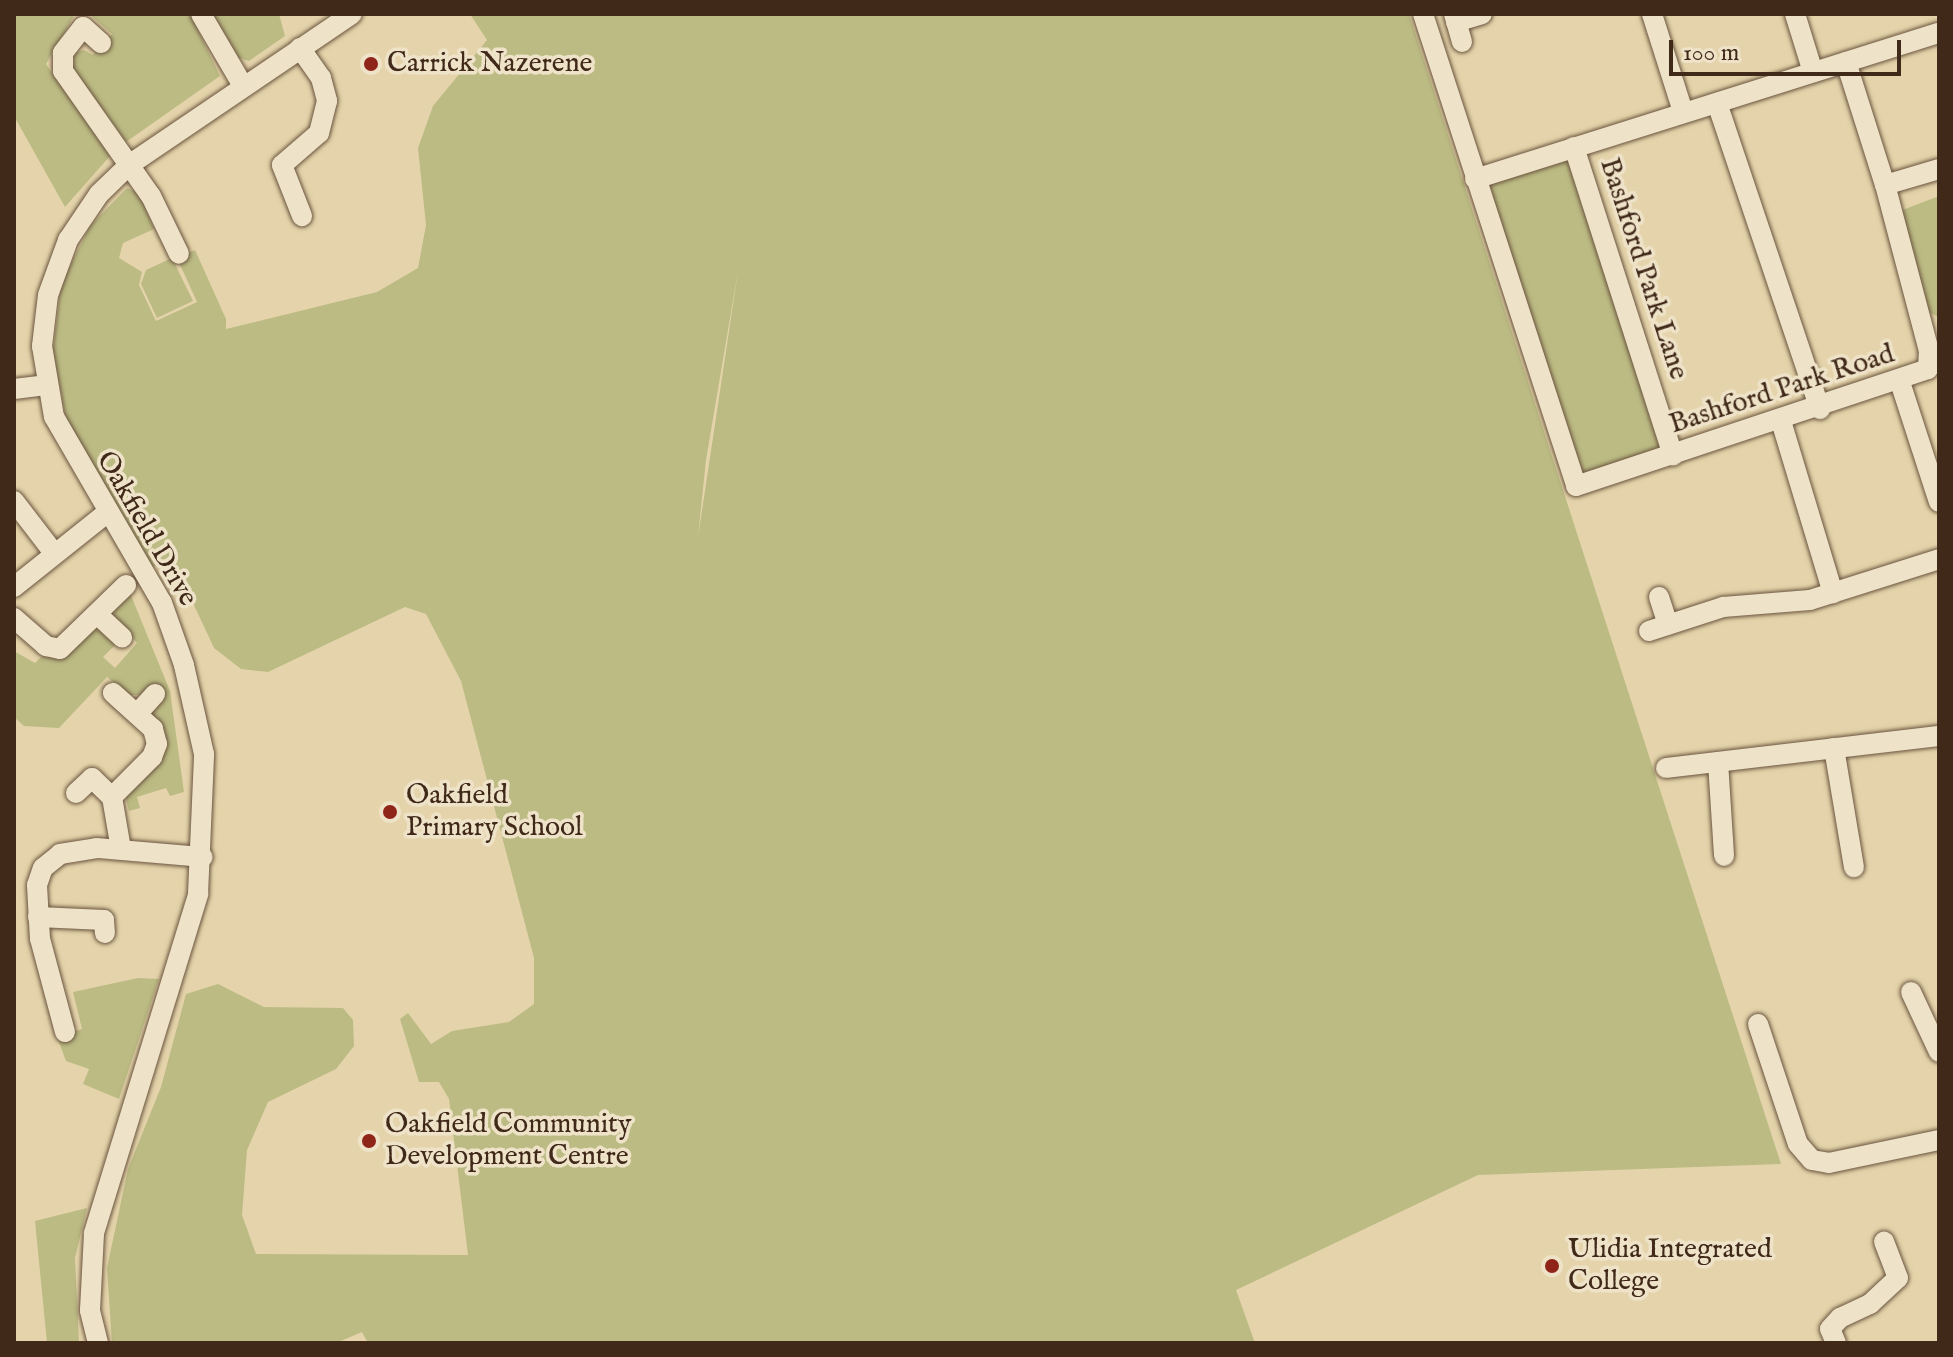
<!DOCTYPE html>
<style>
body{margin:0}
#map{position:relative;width:1953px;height:1357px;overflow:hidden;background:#e5d4ab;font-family:"IM FELL English",serif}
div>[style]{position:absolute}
.green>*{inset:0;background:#bcbb84;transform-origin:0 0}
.roads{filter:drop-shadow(0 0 2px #6a543e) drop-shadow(0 0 2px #6a543e)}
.minor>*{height:20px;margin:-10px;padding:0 10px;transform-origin:10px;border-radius:10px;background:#eee3c8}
.dots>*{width:22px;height:22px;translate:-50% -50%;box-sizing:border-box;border:4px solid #eee3c8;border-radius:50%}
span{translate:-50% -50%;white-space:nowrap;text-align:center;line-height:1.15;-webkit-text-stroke:7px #eee3c8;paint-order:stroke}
.poi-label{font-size:28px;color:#41291a}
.left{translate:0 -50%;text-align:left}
.street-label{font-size:28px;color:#41291a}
.frame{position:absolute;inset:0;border:16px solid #41291a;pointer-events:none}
.scale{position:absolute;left:1669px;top:40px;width:232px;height:36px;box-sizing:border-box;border:4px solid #41291a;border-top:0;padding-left:10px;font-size:24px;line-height:28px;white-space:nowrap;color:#41291a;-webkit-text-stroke:6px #eee3c8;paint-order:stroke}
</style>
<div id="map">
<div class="green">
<i style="clip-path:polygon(14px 14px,75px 14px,46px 64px,110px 156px,65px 207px,14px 116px)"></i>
<i style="clip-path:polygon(89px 14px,190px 14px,220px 76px,126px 142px,73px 68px,75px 53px,84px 50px,93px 55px,112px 34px)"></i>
<i style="clip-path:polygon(213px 14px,279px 14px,285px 36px,249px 61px,239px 58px)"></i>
<i style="clip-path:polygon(evenodd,470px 14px,1409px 14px,1781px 1164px,1478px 1175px,1236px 1290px,1255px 1343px,368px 1343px,362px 1332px,336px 1343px,112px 1343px,107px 1268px,128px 1169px,161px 1087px,186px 994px,218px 984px,264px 1007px,343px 1008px,353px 1020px,354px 1046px,336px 1069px,268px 1102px,247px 1150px,242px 1215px,256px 1254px,468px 1255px,449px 1099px,439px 1082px,419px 1082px,400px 1019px,408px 1013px,431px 1044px,452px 1031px,509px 1022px,534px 1004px,534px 958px,461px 681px,426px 614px,405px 607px,268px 672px,241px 669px,214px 648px,171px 556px,148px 570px,67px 424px,53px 352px,61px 284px,90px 226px,127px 188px,139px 193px,154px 229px,123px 243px,119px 258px,142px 272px,139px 285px,156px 321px,197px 302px,177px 258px,195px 250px,226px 319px,226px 329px,377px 292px,418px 268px,426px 225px,418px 148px,433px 106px,487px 40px,470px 14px,737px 277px,737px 278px,698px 537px,706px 460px,737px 277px)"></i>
<i style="left:1574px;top:147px;width:324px;height:104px;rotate:72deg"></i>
<i style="clip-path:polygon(1939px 196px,1939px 317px,1926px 311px,1900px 211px)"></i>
<i style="clip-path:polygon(172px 258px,193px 301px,157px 318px,141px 284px,146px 270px)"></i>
<i style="clip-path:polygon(130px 593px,170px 691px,184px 792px,170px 796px,166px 788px,137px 797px,140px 808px,129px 811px,125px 794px,158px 762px,154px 720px,142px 695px,129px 695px,107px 677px,59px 728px,24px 726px,14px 717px,14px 651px,35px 663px,43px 655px,59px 658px,92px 630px,103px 630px,117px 643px,103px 657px,115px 668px,137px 643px,114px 617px,115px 607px)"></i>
<i style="clip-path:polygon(138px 978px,159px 979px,119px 1099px,83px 1084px,89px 1069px,66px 1061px,57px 1037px,82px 1029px,73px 992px)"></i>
<i style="clip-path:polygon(87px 1208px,75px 1258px,79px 1343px,47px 1343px,35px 1221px)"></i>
</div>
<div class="roads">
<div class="minor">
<i style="left:201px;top:14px;width:83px;rotate:59.7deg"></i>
<i style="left:1423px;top:14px;width:496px;rotate:72deg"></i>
<i style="left:1576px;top:486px;width:371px;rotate:-18.4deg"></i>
<i style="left:1928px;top:369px;width:18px;rotate:-87deg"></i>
<i style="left:1929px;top:351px;width:172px;rotate:-104.8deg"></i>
<i style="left:1885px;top:185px;width:129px;rotate:-107.6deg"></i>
<i style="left:1454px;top:14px;width:29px;rotate:74deg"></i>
<i style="left:1652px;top:14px;width:103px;rotate:72.4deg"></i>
<i style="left:1795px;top:14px;width:61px;rotate:72.8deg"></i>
<i style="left:1456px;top:22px;width:27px;rotate:-17deg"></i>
<i style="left:101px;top:43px;width:24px;rotate:-138deg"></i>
<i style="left:83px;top:27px;width:33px;rotate:128deg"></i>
<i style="left:63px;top:53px;width:18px;rotate:90deg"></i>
<i style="left:63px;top:71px;width:153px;rotate:54.9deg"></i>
<i style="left:151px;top:196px;width:64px;rotate:64.2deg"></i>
<i style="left:300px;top:48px;width:37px;rotate:55deg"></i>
<i style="left:321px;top:78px;width:24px;rotate:75deg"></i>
<i style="left:327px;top:101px;width:33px;rotate:104deg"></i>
<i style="left:319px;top:133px;width:49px;rotate:139.1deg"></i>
<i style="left:282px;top:165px;width:55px;rotate:68.6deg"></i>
<i style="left:1717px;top:103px;width:323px;rotate:71.4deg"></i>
<i style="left:1574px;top:147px;width:324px;rotate:72.2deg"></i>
<i style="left:1475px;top:179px;width:486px;rotate:-17.5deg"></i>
<i style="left:1885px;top:185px;width:56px;rotate:-16.5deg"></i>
<i style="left:1900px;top:382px;width:126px;rotate:72deg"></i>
<i style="left:14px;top:389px;width:32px;rotate:-7deg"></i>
<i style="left:1781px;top:421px;width:180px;rotate:73.2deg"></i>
<i style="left:14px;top:501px;width:66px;rotate:52.4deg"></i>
<i style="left:14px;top:587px;width:120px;rotate:-38.6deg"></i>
<i style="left:1659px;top:597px;width:29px;rotate:72deg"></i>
<i style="left:98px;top:615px;width:33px;rotate:43deg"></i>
<i style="left:14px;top:618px;width:43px;rotate:41.2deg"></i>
<i style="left:46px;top:646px;width:14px;rotate:12deg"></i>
<i style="left:60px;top:649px;width:92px;rotate:-44.1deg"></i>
<i style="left:1649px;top:631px;width:78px;rotate:-18deg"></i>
<i style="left:1723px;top:607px;width:87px;rotate:-4.6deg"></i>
<i style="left:1810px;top:600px;width:135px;rotate:-17.6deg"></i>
<i style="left:137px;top:714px;width:27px;rotate:-48deg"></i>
<i style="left:1834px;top:748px;width:121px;rotate:80.5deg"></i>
<i style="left:1718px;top:762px;width:94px;rotate:86.3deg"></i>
<i style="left:1666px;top:768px;width:275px;rotate:-6.7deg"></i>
<i style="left:76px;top:793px;width:22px;rotate:-43deg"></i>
<i style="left:92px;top:778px;width:28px;rotate:44deg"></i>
<i style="left:112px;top:797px;width:53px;rotate:80.2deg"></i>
<i style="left:112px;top:797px;width:57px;rotate:-45deg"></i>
<i style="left:152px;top:757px;width:14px;rotate:-69deg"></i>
<i style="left:157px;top:744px;width:16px;rotate:-105deg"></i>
<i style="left:153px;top:729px;width:54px;rotate:-138deg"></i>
<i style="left:38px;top:917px;width:66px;rotate:2.6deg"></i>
<i style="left:104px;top:920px;width:13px;rotate:86deg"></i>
<i style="left:1911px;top:992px;width:66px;rotate:65deg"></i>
<i style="left:1758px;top:1024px;width:126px;rotate:71.6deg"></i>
<i style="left:1798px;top:1144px;width:21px;rotate:49deg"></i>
<i style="left:1812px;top:1160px;width:17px;rotate:10deg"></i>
<i style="left:1829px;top:1163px;width:112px;rotate:-11.8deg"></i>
<i style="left:65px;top:1032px;width:96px;rotate:-105deg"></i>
<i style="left:40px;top:939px;width:54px;rotate:-93.2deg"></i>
<i style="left:37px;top:885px;width:18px;rotate:-71deg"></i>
<i style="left:43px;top:868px;width:22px;rotate:-39deg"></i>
<i style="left:60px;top:854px;width:37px;rotate:-9deg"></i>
<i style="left:97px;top:848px;width:106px;rotate:4.9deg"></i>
<i style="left:98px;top:1343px;width:34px;rotate:-104deg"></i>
<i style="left:90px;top:1310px;width:77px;rotate:-87deg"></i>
<i style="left:94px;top:1233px;width:355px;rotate:-72.9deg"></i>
<i style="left:198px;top:894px;width:140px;rotate:-87.5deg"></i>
<i style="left:204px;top:754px;width:91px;rotate:-102.7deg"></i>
<i style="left:184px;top:665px;width:66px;rotate:-109.5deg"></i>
<i style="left:162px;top:603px;width:215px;rotate:-120.1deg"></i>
<i style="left:54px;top:417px;width:72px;rotate:-99.6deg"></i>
<i style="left:42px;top:346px;width:51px;rotate:-83.3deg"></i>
<i style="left:48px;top:295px;width:59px;rotate:-70deg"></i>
<i style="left:68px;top:240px;width:55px;rotate:-56deg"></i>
<i style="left:99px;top:194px;width:42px;rotate:-44deg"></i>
<i style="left:129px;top:165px;width:269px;rotate:-34.1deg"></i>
<i style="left:1836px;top:1343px;width:15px;rotate:-113deg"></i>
<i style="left:1830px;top:1329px;width:15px;rotate:-48deg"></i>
<i style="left:1840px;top:1318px;width:33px;rotate:-25deg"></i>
<i style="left:1870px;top:1304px;width:38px;rotate:-43deg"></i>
<i style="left:1898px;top:1278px;width:39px;rotate:-111deg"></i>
</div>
</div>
<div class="dots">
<i style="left:371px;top:64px;background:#8f2418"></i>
<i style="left:390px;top:812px;background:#8f2418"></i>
<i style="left:369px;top:1141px;background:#8f2418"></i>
<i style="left:1552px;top:1266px;background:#8f2418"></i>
</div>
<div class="poi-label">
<span class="left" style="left:387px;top:64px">Carrick Nazerene</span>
<span class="left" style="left:406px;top:812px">Oakfield<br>Primary School</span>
<span class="left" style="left:385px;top:1141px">Oakfield Community<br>Development Centre</span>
<span class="left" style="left:1568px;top:1266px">Ulidia Integrated<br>College</span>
</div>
<div class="street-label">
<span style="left:1643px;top:269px;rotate:72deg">Bashford Park Lane</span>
<span style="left:1782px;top:390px;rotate:-18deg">Bashford Park Road</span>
<span style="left:146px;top:529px;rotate:60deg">Oakfield Drive</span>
</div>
<div class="frame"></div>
<div class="scale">100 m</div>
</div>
